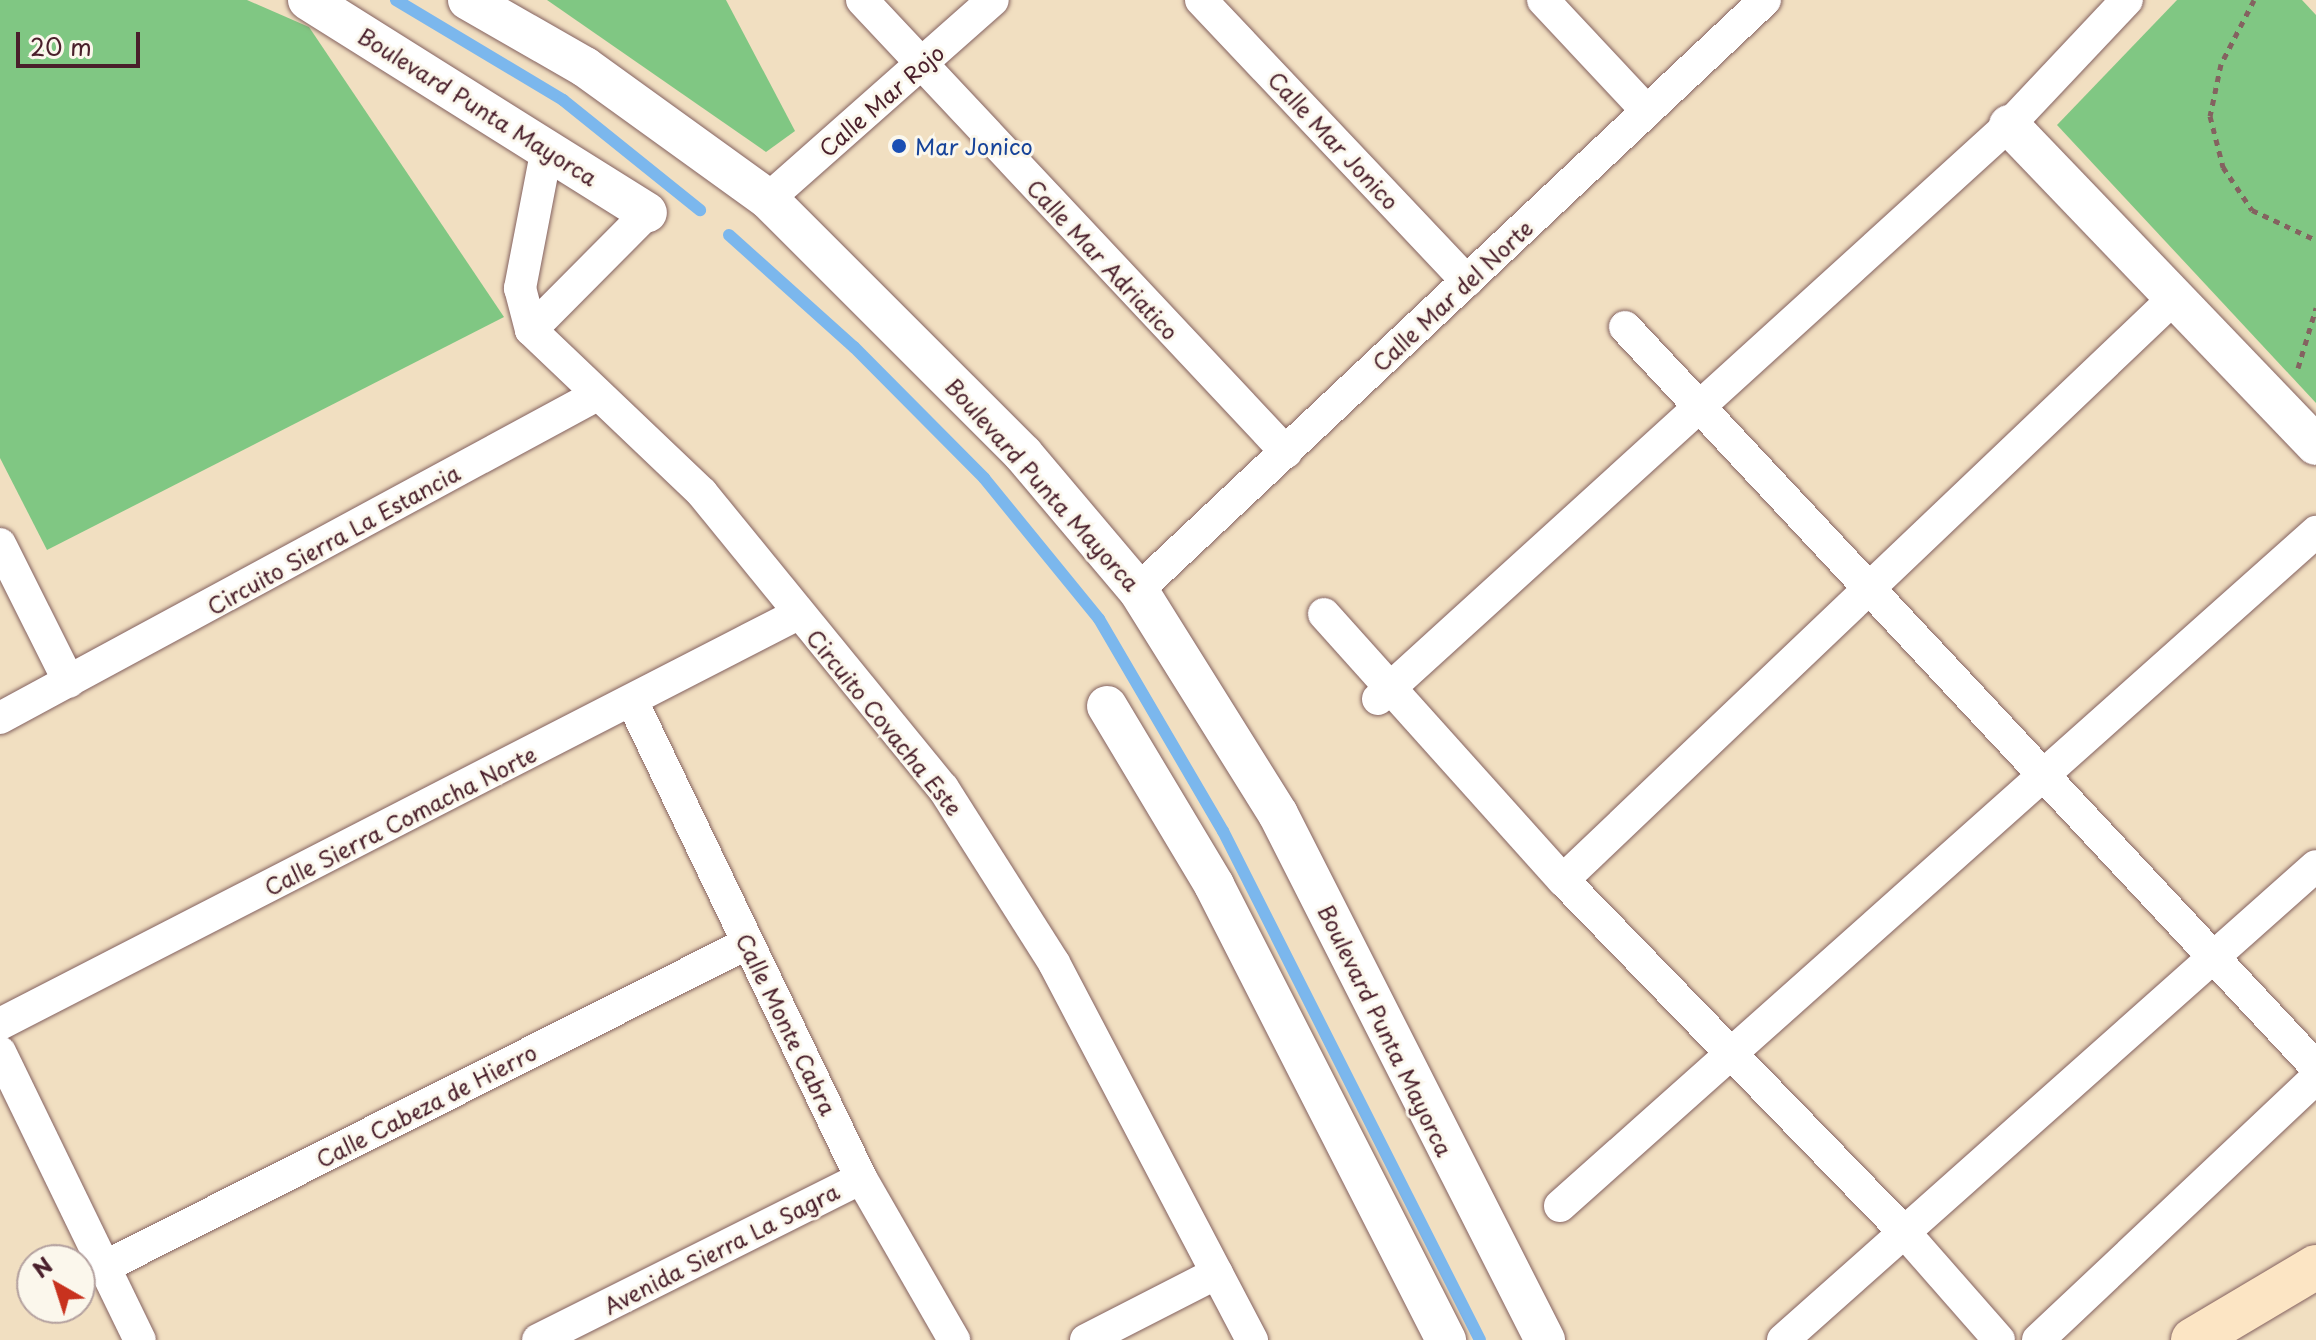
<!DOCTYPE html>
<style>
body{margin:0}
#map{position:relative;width:2316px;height:1340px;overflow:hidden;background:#f1dfc1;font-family:"Playpen Sans",sans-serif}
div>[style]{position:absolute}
.green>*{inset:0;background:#80c783}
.stream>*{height:12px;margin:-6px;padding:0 6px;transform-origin:6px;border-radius:6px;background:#7bb7ed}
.path>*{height:5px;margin-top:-2.5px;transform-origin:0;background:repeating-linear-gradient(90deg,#846260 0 6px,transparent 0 12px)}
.roads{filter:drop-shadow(0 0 2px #846260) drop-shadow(0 0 2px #846260)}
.minor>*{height:32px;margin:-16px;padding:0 16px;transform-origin:16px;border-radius:16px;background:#fff}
.tertiary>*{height:40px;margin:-20px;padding:0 20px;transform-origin:20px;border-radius:20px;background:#fff}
.secondary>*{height:44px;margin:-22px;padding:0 22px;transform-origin:22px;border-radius:22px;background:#fce5c4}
.dots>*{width:22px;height:22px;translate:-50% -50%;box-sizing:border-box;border:4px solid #fbf7ec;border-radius:50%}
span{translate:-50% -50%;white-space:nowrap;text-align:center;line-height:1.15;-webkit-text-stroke:6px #fbf7ec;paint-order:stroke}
.street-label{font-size:22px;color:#4a1f2b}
.transit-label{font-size:22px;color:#164399}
.left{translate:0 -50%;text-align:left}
.north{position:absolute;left:16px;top:1244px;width:80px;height:80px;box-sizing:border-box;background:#fbf7ec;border:2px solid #b4a19f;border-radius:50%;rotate:321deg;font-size:22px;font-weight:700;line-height:32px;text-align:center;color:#4a1f2b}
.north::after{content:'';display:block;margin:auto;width:28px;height:36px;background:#c8321e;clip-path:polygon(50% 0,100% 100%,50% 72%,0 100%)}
.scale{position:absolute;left:16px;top:32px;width:124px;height:36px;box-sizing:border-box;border:4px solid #4a1f2b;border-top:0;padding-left:10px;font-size:24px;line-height:28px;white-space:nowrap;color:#4a1f2b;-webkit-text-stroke:6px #fbf7ec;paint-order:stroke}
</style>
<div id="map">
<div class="green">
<i style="clip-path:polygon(0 0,247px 0,309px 27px,504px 317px,47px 550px,0 458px)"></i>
<i style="clip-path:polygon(547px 0,726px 0,795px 131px,766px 152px)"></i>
<i style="clip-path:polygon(2177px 0,2302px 0,2316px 15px,2316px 403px,2057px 125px)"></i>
</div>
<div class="stream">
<i style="left:396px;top:0;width:195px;rotate:30.9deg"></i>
<i style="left:563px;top:100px;width:176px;rotate:38.8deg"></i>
<i style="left:729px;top:235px;width:168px;rotate:41.9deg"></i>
<i style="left:854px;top:347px;width:185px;rotate:45.2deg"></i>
<i style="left:984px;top:478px;width:182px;rotate:50.8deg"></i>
<i style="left:1099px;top:619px;width:246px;rotate:59.7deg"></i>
<i style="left:1223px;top:831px;width:570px;rotate:63.21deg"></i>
</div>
<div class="path">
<i style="left:2254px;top:0;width:72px;rotate:117.3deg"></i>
<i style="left:2221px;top:64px;width:53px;rotate:101.9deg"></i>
<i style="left:2210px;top:116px;width:53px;rotate:75.7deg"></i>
<i style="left:2223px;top:167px;width:52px;rotate:56deg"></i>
<i style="left:2252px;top:210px;width:71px;rotate:25.1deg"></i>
<i style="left:2298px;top:368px;width:63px;rotate:-73.3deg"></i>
</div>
<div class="roads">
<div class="minor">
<i style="left:862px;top:0;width:620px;rotate:46.83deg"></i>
<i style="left:1201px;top:0;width:387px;rotate:46.6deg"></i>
<i style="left:1543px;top:0;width:152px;rotate:46.9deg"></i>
<i style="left:547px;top:148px;width:143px;rotate:100.9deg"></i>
<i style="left:520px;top:288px;width:43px;rotate:75.3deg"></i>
<i style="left:531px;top:330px;width:236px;rotate:43.6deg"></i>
<i style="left:702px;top:493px;width:381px;rotate:50.8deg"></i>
<i style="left:943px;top:788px;width:207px;rotate:57.6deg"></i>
<i style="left:1054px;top:963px;width:426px;rotate:62.3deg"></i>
<i style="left:768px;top:199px;width:300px;rotate:-41.5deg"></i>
<i style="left:1625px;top:327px;width:1012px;rotate:46.96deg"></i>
<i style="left:531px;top:330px;width:165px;rotate:-45.2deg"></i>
<i style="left:0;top:544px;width:154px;rotate:63.4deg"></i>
<i style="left:1138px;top:590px;width:861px;rotate:-43.26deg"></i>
<i style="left:1324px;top:614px;width:358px;rotate:48.1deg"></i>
<i style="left:1563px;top:880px;width:493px;rotate:45.9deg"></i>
<i style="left:1906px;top:1234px;width:141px;rotate:48.7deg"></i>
<i style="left:1378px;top:699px;width:853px;rotate:-42.29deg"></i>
<i style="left:2009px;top:125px;width:172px;rotate:-46.7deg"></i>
<i style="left:632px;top:701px;width:529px;rotate:64.36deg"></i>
<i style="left:861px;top:1178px;width:187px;rotate:60.1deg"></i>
<i style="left:0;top:718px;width:679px;rotate:-28.42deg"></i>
<i style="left:1563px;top:880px;width:844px;rotate:-43.61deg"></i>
<i style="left:0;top:1024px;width:897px;rotate:-27.19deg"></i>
<i style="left:0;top:1052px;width:320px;rotate:64.1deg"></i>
<i style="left:1560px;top:1206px;width:1013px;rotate:-41.72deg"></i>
<i style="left:104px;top:1267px;width:721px;rotate:-26.71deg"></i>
<i style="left:538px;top:1340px;width:361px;rotate:-26.6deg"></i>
<i style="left:1086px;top:1340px;width:147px;rotate:-27.1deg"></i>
<i style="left:1783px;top:1340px;width:713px;rotate:-41.65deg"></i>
<i style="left:2038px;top:1340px;width:382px;rotate:-43.3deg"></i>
</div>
<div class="tertiary">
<i style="left:308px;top:0;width:400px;rotate:32.1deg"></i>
<i style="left:468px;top:0;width:135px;rotate:29.8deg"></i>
<i style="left:585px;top:67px;width:226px;rotate:35.8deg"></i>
<i style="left:768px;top:199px;width:361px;rotate:45deg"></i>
<i style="left:1023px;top:454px;width:178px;rotate:49.8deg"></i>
<i style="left:1138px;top:590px;width:264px;rotate:58deg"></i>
<i style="left:1278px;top:814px;width:590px;rotate:63.09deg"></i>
<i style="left:2009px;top:125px;width:443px;rotate:46.2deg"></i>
<i style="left:1107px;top:706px;width:209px;rotate:59.1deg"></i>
<i style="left:1214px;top:885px;width:511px;rotate:62.98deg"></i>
</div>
<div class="secondary">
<i style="left:2193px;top:1340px;width:143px;rotate:-30.7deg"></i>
</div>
</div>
<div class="dots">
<i style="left:899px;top:146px;background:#1a4fb4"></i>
</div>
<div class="street-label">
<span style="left:881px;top:100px;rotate:-41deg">Calle Mar Rojo</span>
<span style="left:478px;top:106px;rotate:32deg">Boulevard Punta Mayorca</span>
<span style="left:1334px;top:140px;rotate:47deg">Calle Mar Jonico</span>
<span style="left:1103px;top:259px;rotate:47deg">Calle Mar Adriatico</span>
<span style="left:1452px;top:295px;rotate:-43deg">Calle Mar del Norte</span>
<span style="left:1043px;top:484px;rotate:48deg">Boulevard Punta Mayorca</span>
<span style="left:333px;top:539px;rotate:-29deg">Circuito Sierra La Estancia</span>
<span style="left:885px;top:722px;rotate:51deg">Circuito Covacha Este</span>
<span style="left:400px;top:820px;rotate:-27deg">Calle Sierra Comacha Norte</span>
<span style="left:787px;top:1024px;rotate:64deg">Calle Monte Cabra</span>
<span style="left:1386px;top:1030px;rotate:64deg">Boulevard Punta Mayorca</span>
<span style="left:426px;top:1105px;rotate:-27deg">Calle Cabeza de Hierro</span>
<span style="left:721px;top:1248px;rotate:-27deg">Avenida Sierra La Sagra</span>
</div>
<div class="transit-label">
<span class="left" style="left:915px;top:146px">Mar Jonico</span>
</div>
<div class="north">N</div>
<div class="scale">20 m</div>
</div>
